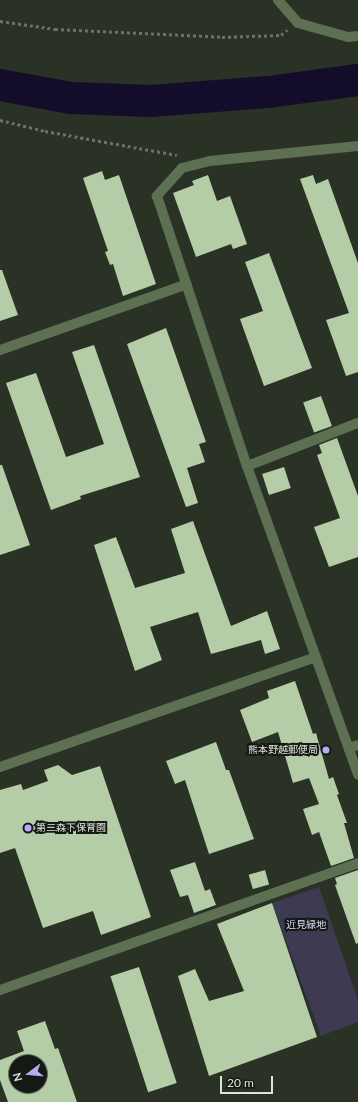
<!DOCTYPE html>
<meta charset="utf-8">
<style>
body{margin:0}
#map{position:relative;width:358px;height:1102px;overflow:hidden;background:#2a3225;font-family:Lato,"Noto Sans JP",sans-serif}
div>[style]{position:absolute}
.green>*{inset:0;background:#3d3a52}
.river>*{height:32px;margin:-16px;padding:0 16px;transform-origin:16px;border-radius:16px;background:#130d2b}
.building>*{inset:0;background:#b5cda7;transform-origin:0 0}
.path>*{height:2.5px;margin-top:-1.25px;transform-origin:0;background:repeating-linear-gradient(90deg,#6a7166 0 3px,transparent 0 6px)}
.minor>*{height:10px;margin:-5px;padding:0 5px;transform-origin:5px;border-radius:5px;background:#5d7152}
.dots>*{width:11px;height:11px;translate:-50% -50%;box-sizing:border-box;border:2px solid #151913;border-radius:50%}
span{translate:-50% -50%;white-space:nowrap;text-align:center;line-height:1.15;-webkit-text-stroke:4px #151913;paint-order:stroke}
.poi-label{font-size:10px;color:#dde3da}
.right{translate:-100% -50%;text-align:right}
.left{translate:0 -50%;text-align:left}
.park-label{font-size:10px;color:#dad8fe}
.north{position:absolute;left:8px;top:1054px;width:40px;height:40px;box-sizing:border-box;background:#151913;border:1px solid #656a63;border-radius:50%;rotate:254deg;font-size:11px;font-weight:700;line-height:16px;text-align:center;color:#dde3da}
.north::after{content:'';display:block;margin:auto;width:14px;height:18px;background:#b5acf9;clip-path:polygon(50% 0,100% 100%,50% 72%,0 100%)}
.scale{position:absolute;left:220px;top:1076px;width:53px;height:18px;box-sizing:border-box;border:2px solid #dde3da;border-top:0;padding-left:5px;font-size:12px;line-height:14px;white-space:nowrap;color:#dde3da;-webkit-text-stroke:3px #151913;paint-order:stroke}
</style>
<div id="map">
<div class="green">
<i style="clip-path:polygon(319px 887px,358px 1000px,358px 1022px,321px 1036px,272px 903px)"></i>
</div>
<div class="river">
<i style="left:0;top:85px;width:72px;rotate:10.4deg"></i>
<i style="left:71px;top:98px;width:80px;rotate:2.1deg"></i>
<i style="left:151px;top:101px;width:117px;rotate:-4.4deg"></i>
<i style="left:268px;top:92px;width:91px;rotate:-7.6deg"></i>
</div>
<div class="building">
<i style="clip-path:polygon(102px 171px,105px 180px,119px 175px,156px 284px,123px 296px,113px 264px,110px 265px,105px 252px,108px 251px,83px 178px)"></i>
<i style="clip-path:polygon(208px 175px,217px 201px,230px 196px,247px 244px,233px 249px,231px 244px,196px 257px,173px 193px,194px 185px,192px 181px)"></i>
<i style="clip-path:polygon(313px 175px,316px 184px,328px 179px,358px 263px,358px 372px,346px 376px,326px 320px,349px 313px,300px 179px)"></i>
<i style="clip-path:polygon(269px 253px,312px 368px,264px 386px,240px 319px,263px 311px,245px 262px)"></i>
<i style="clip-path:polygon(0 270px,2px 270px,18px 315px,0 321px)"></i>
<i style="clip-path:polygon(166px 328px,206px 442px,199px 444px,205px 462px,187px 468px,198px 503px,186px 507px,127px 344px)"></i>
<i style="clip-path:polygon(94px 345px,140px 477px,80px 496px,81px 499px,51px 510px,6px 383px,36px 373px,66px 457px,104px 444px,72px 352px)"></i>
<i style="left:321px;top:396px;width:32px;height:19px;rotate:70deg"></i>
<i style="clip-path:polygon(337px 438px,358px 496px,358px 557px,329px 567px,314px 527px,340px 518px,317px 455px,322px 453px,319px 445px)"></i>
<i style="clip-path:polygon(0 465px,2px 465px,30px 545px,0 555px)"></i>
<i style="left:284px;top:467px;width:22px;height:23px;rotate:72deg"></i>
<i style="clip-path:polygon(193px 521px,231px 626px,267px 611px,280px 649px,265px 654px,261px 640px,211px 654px,198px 612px,150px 627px,162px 660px,135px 671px,94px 545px,116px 537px,135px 588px,185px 573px,171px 529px)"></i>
<i style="clip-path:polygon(295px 681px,313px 734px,316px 733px,329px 779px,333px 777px,339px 794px,337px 795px,347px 823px,344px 823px,354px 858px,331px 866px,319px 832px,312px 835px,303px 809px,319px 804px,309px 778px,293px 783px,278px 732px,252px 742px,240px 710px,269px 698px,267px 691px)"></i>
<i style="clip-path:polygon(216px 742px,226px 770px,229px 770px,254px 839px,209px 854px,185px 780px,175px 784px,166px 761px)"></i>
<i style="clip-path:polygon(58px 765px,72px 775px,100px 766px,151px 917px,101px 935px,93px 911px,43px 928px,15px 848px,0 853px,0 790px,21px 784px,23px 790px,48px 781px,44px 770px)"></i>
<i style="clip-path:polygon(195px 862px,205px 891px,210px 889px,216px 905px,194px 913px,188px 895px,180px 897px,170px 870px)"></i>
<i style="left:265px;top:870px;width:15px;height:17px;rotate:74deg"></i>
<i style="clip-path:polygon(358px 870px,358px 943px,356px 944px,335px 885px,337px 884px,335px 878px)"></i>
<i style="clip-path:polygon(272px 903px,317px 1037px,209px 1076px,178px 976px,195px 969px,209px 1001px,244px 991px,217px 924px)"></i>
<i style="left:139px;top:967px;width:122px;height:30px;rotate:72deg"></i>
<i style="clip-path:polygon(evenodd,45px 1021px,55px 1049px,58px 1048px,77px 1102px,8px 1102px,0 1080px,0 1060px,24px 1051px,17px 1031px,45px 1021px,16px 1062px,40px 1062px,40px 1086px,16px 1086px,16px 1062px)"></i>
</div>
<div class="path">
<i style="left:0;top:21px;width:56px;rotate:8.3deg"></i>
<i style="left:55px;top:29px;width:167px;rotate:2.7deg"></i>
<i style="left:222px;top:37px;width:59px;rotate:-1.9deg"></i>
<i style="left:281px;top:35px;width:8px;rotate:-40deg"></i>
<i style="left:0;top:120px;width:46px;rotate:13.7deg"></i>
<i style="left:45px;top:131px;width:134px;rotate:10.3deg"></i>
</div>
<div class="minor">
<i style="left:278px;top:0;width:30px;rotate:49deg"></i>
<i style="left:298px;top:23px;width:52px;rotate:15.6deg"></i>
<i style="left:348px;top:37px;width:10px;rotate:-6deg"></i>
<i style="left:358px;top:146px;width:149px;rotate:174.2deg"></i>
<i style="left:210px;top:161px;width:29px;rotate:166deg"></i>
<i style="left:182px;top:168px;width:38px;rotate:132deg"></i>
<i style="left:157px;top:196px;width:285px;rotate:71.6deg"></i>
<i style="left:247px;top:466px;width:328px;rotate:70.2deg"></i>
<i style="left:0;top:350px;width:198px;rotate:-19.4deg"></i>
<i style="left:247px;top:466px;width:119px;rotate:-21.2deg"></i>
<i style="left:349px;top:748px;width:9px;rotate:-18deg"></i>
<i style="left:0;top:767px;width:334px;rotate:-19.2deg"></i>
<i style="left:0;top:990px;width:380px;rotate:-19.5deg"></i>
</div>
<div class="dots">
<i style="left:326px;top:750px;background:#b5acf9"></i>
<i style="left:28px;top:828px;background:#b5acf9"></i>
</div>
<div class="poi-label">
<span class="right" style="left:318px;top:750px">熊本野越郵便局</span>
<span class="left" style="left:36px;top:828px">第二森下保育園</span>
</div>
<div class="park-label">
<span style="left:306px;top:925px">近見緑地</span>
</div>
<div class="north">N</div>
<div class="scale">20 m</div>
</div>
